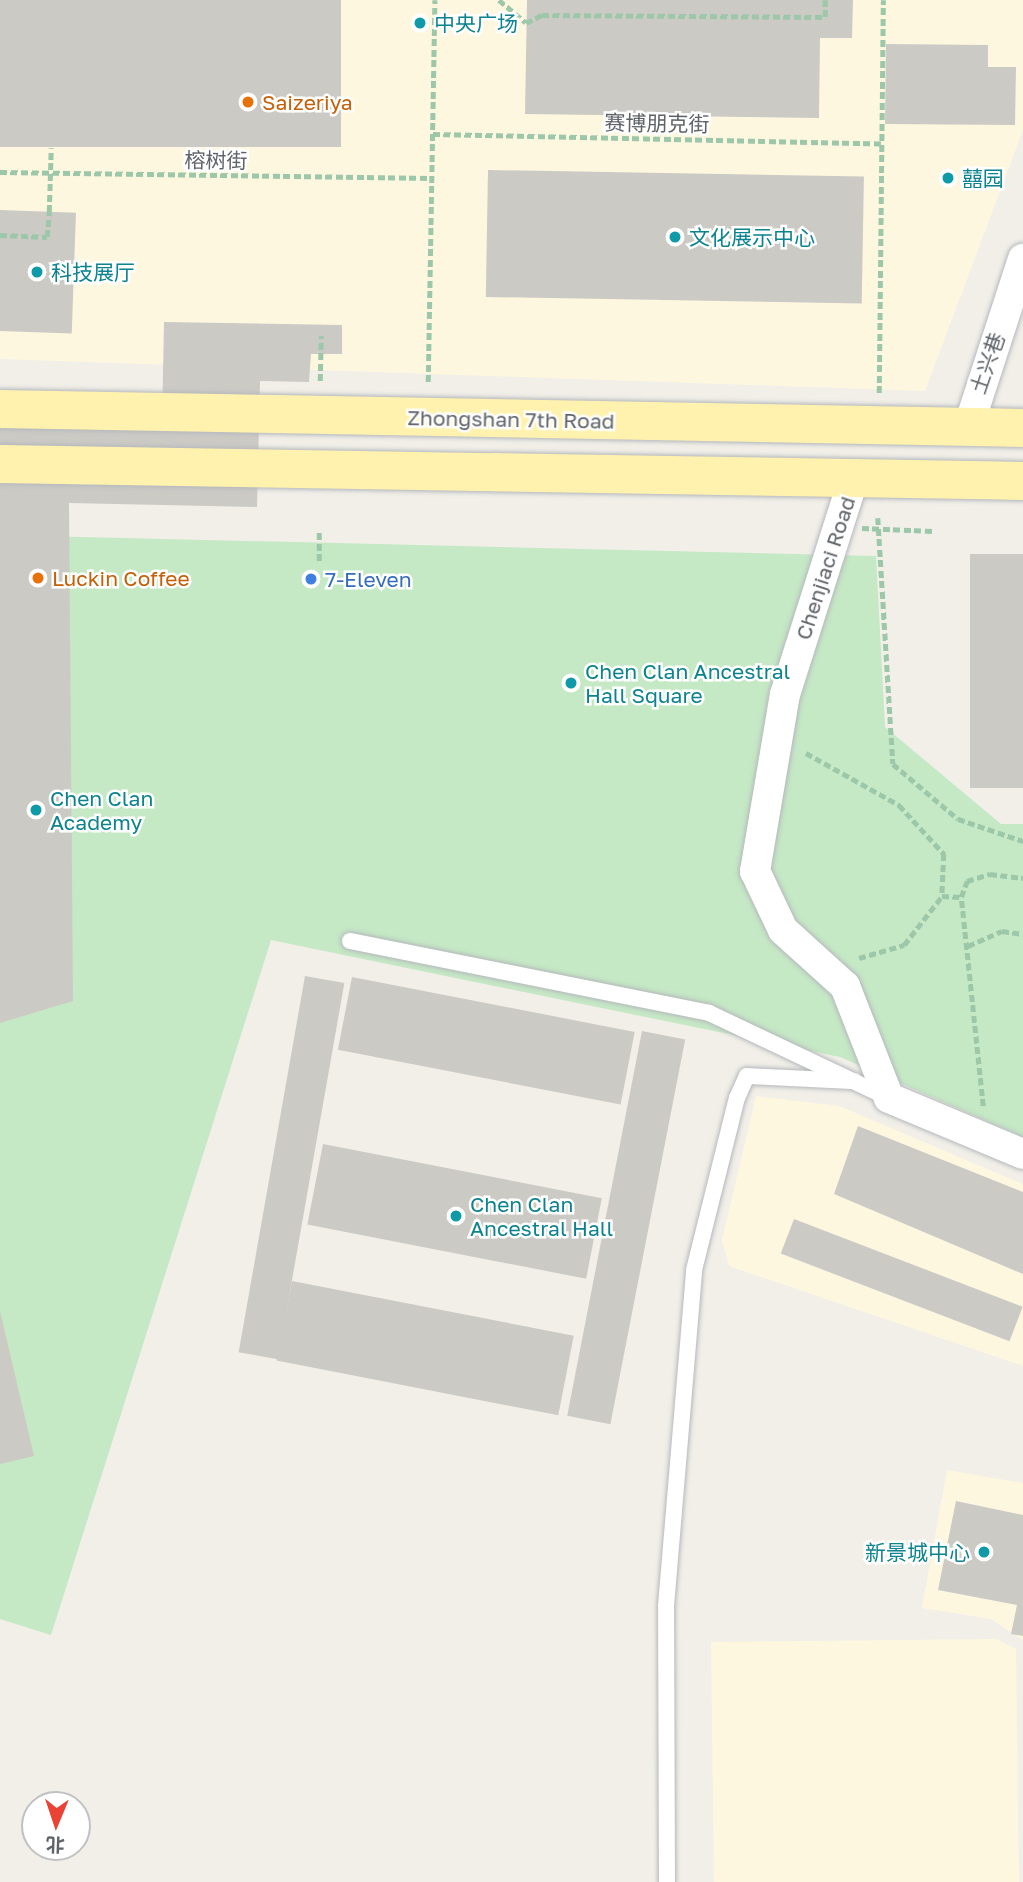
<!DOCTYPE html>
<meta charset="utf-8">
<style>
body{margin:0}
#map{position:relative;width:1023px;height:1882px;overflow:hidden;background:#f1efe8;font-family:"Golos Text","Noto Sans SC",sans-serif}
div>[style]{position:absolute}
.commercial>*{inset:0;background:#fef7e0}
.green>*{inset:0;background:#c5e8c5}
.building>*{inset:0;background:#cccac5;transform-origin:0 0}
.path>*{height:4.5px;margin-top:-2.25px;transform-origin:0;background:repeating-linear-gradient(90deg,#9cc7a9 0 7px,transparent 0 10.5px)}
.roads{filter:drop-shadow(0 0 2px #b5b8bc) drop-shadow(0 0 2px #b5b8bc)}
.lane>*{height:16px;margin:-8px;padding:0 8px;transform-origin:8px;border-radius:8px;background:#fff}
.street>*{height:30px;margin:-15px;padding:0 15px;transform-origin:15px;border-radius:15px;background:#fff}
.primary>*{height:38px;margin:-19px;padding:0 19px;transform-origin:19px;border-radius:19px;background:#fff2af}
.path-bridge>*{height:4.5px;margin-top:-2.25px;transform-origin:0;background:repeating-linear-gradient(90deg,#9cc7a9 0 7px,transparent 0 10.5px)}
.dots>*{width:19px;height:19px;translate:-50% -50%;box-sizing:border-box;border:4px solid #fff;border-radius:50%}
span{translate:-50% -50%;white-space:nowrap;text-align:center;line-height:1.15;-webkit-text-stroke:5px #fff;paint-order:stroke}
.culture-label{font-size:21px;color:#0d838f}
.left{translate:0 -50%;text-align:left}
.right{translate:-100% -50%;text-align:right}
.food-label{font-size:21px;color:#c56008}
.street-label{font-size:21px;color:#5f6368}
.shop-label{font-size:21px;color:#366cbe}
.north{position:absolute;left:21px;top:1791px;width:70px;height:70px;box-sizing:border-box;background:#fff;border:2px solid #bfc1c3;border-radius:50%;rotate:182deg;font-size:19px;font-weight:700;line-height:28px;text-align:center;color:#5f6368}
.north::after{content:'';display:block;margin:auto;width:24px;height:32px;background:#ea4335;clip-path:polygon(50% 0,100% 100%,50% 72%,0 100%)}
</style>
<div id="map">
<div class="commercial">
<i style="clip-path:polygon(0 0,1023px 0,1023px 130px,925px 391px,0 359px)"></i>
<i style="clip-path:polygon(756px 1096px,839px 1106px,1023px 1184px,1023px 1366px,729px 1266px,722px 1240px)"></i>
<i style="clip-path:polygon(947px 1470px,1023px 1483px,1023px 1640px,991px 1619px,922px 1608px)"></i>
<i style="clip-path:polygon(997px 1639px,1016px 1649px,1019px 1882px,714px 1882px,711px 1642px)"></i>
</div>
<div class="green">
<i style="clip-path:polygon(0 535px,876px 556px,885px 727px,1001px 824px,1023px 824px,1023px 1137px,840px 1057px,271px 940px,51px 1635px,0 1619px)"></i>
</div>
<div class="building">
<i style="left:0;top:0;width:341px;height:147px"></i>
<i style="clip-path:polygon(527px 0,853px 0,852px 38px,820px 38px,819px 118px,525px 114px)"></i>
<i style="clip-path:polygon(886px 44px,988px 45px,988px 67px,1016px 67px,1015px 125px,885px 124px)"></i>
<i style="left:488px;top:170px;width:376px;height:127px;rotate:1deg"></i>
<i style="left:0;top:210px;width:76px;height:121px;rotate:2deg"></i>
<i style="clip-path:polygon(164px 322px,342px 325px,342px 354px,311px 354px,309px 382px,260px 381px,257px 507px,69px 503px,73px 1001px,0 1023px,0 420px,162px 424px)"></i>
<i style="left:970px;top:554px;width:53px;height:234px"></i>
<i style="left:305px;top:976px;width:40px;height:382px;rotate:10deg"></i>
<i style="left:352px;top:977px;width:288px;height:74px;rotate:11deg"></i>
<i style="left:642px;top:1031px;width:44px;height:392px;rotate:11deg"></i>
<i style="clip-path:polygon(858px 1126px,1023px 1192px,1023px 1274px,834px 1194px)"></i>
<i style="left:323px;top:1144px;width:284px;height:82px;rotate:11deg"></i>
<i style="left:794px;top:1219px;width:245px;height:37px;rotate:21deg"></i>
<i style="left:292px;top:1281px;width:287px;height:81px;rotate:11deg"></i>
<i style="clip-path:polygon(0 1311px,34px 1456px,0 1464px)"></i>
<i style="clip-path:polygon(956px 1501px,1023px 1515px,1023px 1636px,1011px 1634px,1017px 1605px,938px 1590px)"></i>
</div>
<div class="path">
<i style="left:499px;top:0;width:35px;rotate:40deg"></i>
<i style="left:526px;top:23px;width:18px;rotate:-27deg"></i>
<i style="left:542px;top:15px;width:283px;rotate:0.4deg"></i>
<i style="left:825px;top:17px;width:17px;rotate:-90deg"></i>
<i style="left:433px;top:134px;width:448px;rotate:1.2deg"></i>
<i style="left:0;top:172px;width:432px;rotate:0.8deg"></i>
<i style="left:0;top:235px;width:47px;rotate:2.4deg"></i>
<i style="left:47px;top:237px;width:25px;rotate:-85deg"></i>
<i style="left:320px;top:381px;width:45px;rotate:-88.7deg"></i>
<i style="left:428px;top:382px;width:382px;rotate:-89deg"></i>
<i style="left:879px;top:393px;width:393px;rotate:-89.4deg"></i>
<i style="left:878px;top:518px;width:246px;rotate:86.5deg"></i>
<i style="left:893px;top:764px;width:85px;rotate:40.2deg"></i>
<i style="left:958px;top:819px;width:69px;rotate:18.7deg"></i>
<i style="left:319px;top:561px;width:30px;rotate:-90deg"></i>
<i style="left:806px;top:753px;width:107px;rotate:29.2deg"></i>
<i style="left:899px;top:805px;width:67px;rotate:47.4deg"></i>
<i style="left:944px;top:854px;width:42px;rotate:92.7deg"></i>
<i style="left:968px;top:946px;width:37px;rotate:-24deg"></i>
<i style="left:1002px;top:931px;width:21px;rotate:8deg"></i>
<i style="left:859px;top:958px;width:47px;rotate:-16.1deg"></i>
<i style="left:904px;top:945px;width:62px;rotate:-52.2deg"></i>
<i style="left:942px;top:896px;width:19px;rotate:3deg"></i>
<i style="left:983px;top:1106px;width:210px;rotate:-96deg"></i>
<i style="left:961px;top:897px;width:17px;rotate:-69deg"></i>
<i style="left:967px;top:881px;width:24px;rotate:-17deg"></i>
<i style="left:990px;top:874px;width:33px;rotate:7deg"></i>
</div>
<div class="roads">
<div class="lane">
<i style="left:350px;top:941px;width:366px;rotate:11.3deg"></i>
<i style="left:709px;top:1013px;width:197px;rotate:25.3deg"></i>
<i style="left:667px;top:1882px;width:276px;rotate:-90.2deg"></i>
<i style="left:666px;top:1606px;width:337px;rotate:-85.2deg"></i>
<i style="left:694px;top:1270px;width:177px;rotate:-76deg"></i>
<i style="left:737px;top:1098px;width:24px;rotate:-66deg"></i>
<i style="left:747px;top:1076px;width:107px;rotate:2.7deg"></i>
</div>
<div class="street">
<i style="left:968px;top:428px;width:178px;rotate:-72deg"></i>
<i style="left:854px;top:477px;width:228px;rotate:107.6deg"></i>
<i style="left:785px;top:694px;width:180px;rotate:99.6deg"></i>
<i style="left:755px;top:871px;width:65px;rotate:64.6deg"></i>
<i style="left:783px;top:930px;width:84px;rotate:42.1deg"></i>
<i style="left:845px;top:986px;width:120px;rotate:68.6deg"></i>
<i style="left:889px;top:1098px;width:145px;rotate:22.7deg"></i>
</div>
<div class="primary">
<i style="left:0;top:409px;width:1023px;rotate:1.06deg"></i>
<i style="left:0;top:464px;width:1023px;rotate:0.95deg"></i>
</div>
</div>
<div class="path-bridge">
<i style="left:49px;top:212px;width:64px;rotate:-88.2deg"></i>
<i style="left:862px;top:528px;width:71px;rotate:2.4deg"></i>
</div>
<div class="dots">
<i style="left:420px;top:23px;background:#0f9aa8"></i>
<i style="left:248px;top:102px;background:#e8710a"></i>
<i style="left:948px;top:178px;background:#0f9aa8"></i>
<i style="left:675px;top:237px;background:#0f9aa8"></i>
<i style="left:37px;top:272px;background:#0f9aa8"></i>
<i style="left:38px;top:578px;background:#e8710a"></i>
<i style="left:311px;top:579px;background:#3f7fe0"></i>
<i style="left:571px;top:683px;background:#0f9aa8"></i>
<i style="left:36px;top:810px;background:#0f9aa8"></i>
<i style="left:456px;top:1216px;background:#0f9aa8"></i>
<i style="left:984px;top:1552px;background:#0f9aa8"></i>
</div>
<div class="culture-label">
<span class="left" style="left:434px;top:23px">中央广场</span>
<span class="left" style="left:962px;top:178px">囍园</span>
<span class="left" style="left:689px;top:237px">文化展示中心</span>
<span class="left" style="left:51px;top:272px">科技展厅</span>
<span class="left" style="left:585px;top:683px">Chen Clan Ancestral<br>Hall Square</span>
<span class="left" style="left:50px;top:810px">Chen Clan<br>Academy</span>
<span class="left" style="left:470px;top:1216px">Chen Clan<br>Ancestral Hall</span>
<span class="right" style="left:970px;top:1552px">新景城中心</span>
</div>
<div class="food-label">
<span class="left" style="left:262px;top:102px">Saizeriya</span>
<span class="left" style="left:52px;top:578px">Luckin Coffee</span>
</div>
<div class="street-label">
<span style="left:657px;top:123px;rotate:1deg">赛博朋克街</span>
<span style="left:216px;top:160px;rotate:1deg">榕树街</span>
<span style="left:987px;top:363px;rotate:-71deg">土兴巷</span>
<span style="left:511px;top:419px;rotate:1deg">Zhongshan 7th Road</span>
<span style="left:825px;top:568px;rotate:-72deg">Chenjiaci Road</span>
</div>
<div class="shop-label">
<span class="left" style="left:325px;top:579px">7-Eleven</span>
</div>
<div class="north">北</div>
</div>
